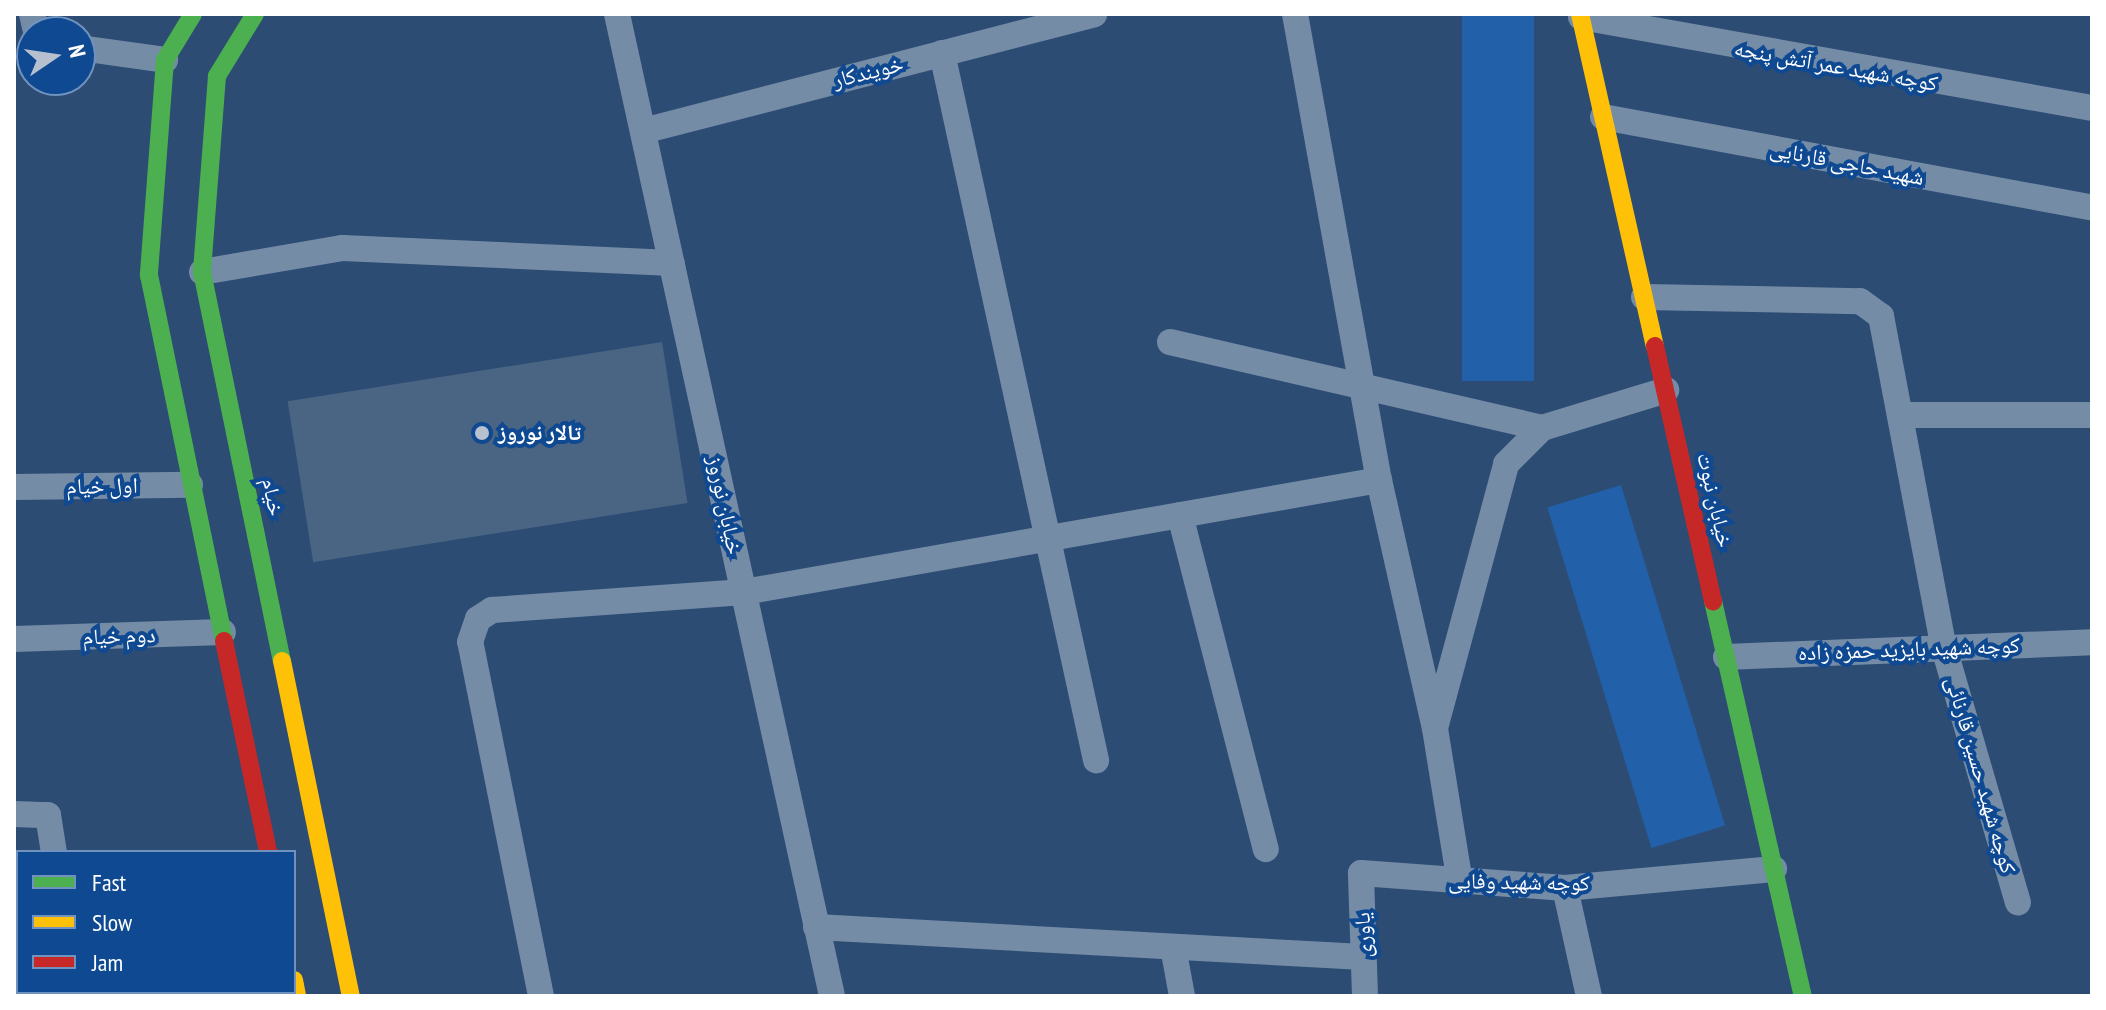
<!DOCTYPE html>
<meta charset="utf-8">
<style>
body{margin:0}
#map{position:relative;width:2106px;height:1010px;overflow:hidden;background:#2d4c74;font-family:"PT Sans Narrow","Noto Naskh Arabic",sans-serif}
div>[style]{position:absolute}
.green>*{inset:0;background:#2360aa;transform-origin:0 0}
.building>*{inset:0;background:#4a6483;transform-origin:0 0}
.street>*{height:26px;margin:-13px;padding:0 13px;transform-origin:13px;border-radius:13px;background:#758ca7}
.fast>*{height:18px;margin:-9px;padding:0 9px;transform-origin:9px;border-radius:9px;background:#4caf50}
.slow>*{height:18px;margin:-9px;padding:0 9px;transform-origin:9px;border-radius:9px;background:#ffc107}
.jam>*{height:18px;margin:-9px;padding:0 9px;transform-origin:9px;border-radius:9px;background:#c62828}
.dots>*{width:22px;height:22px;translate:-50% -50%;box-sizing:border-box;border:4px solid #0f4992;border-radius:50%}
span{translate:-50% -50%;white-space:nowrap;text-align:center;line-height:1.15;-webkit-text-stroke:8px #0f4992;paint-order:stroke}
.street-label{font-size:22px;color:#fff}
.poi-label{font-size:22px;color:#fff;font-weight:700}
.left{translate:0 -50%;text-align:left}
.frame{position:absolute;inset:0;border:16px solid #fff;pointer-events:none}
.legend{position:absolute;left:16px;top:850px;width:280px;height:144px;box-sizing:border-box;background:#0f4992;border:2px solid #6f92be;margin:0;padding:10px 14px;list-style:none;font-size:24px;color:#fff}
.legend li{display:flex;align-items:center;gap:16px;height:40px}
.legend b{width:40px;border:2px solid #6f92be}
.north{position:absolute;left:16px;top:16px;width:80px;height:80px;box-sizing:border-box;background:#0f4992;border:2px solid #6f92be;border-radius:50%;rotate:77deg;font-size:22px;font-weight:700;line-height:32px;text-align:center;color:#fff}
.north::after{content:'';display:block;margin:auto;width:28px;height:36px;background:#b6c0ce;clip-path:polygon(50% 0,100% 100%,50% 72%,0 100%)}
</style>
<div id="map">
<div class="green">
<i style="left:1462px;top:14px;width:72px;height:367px"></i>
<i style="left:1621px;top:485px;width:356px;height:77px;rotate:73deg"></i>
</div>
<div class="building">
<i style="left:662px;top:342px;width:163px;height:379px;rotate:81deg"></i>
</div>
<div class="street">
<i style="left:32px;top:14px;width:18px;rotate:77deg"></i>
<i style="left:617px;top:14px;width:1005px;rotate:77.65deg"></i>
<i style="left:1295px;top:14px;width:474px;rotate:79.8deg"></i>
<i style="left:1379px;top:480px;width:254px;rotate:77.3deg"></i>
<i style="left:1581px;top:17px;width:519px;rotate:10.1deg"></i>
<i style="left:80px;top:48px;width:86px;rotate:8deg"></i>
<i style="left:942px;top:53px;width:724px;rotate:77.71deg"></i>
<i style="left:1603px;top:117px;width:497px;rotate:10.5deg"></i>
<i style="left:643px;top:131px;width:466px;rotate:-14.5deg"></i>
<i style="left:202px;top:272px;width:143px;rotate:-9.7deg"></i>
<i style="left:343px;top:248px;width:329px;rotate:2.6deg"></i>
<i style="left:1644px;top:297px;width:216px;rotate:1.1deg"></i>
<i style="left:1860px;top:301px;width:26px;rotate:36deg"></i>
<i style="left:1881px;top:316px;width:338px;rotate:79.3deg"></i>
<i style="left:1944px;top:648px;width:265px;rotate:73.8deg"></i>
<i style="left:1170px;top:342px;width:382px;rotate:13deg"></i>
<i style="left:1542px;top:428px;width:130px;rotate:-17deg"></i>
<i style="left:1902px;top:415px;width:190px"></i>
<i style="left:14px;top:487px;width:176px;rotate:-0.7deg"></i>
<i style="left:1180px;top:515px;width:345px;rotate:75.6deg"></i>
<i style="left:14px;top:639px;width:209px;rotate:-1.9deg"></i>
<i style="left:1726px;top:657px;width:366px;rotate:-2.3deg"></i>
<i style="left:14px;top:814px;width:34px;rotate:2deg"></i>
<i style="left:48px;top:815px;width:37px;rotate:81deg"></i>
<i style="left:1460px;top:883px;width:157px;rotate:-99.2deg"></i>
<i style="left:1435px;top:728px;width:273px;rotate:-74.9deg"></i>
<i style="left:1506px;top:464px;width:51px;rotate:-45deg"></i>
<i style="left:1565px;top:888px;width:111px;rotate:77.5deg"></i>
<i style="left:816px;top:927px;width:548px;rotate:3.14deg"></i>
<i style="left:1173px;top:947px;width:50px;rotate:79.6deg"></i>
<i style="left:75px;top:992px;width:4px;rotate:76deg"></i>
<i style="left:541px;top:996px;width:361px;rotate:-101.3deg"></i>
<i style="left:470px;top:642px;width:24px;rotate:-71deg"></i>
<i style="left:478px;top:619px;width:17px;rotate:-33deg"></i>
<i style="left:492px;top:610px;width:253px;rotate:-4.1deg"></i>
<i style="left:744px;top:592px;width:645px;rotate:-10deg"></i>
<i style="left:1365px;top:996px;width:123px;rotate:-91.9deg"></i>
<i style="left:1361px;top:873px;width:205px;rotate:4.2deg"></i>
<i style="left:1565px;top:888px;width:210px;rotate:-5.2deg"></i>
</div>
<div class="fast">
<i style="left:193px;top:14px;width:54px;rotate:121.3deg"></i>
<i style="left:165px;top:60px;width:216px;rotate:94.3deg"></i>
<i style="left:149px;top:275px;width:374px;rotate:78.4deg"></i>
<i style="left:255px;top:14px;width:73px;rotate:121.5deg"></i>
<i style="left:217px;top:76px;width:197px;rotate:94.4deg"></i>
<i style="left:202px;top:272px;width:397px;rotate:78.4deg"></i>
<i style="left:1713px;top:601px;width:405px;rotate:77.2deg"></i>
</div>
<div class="slow">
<i style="left:1580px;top:14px;width:340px;rotate:77.3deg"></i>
<i style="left:282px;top:661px;width:342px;rotate:78.4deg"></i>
<i style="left:294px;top:980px;width:16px;rotate:79deg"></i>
</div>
<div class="jam">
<i style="left:1655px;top:346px;width:262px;rotate:77.2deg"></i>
<i style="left:224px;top:641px;width:216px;rotate:78.2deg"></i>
</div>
<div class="dots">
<i style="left:482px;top:433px;background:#b6c0ce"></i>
</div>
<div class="street-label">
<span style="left:1836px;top:66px;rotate:10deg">کوچه شهید عمر آتش پنجه</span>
<span style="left:868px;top:72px;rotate:-14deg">خویندکار</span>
<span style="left:1847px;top:163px;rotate:11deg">شهید حاجی قارنایی</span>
<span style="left:102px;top:486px;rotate:-1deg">اول خیام</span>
<span style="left:273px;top:497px;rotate:78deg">خیام</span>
<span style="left:1715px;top:500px;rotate:77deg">خیابان نبوت</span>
<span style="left:725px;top:505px;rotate:78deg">خیابان نوروز</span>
<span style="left:119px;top:636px;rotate:-2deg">دوم خیام</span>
<span style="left:1909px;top:649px;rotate:-2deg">کوچه شهید بایزید حمزه زاده</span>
<span style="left:1981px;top:775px;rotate:74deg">کوچه شهید حسین قارنائی</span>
<span style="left:1519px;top:882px;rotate:1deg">کوچه شهید وفایی</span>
<span style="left:1363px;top:935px;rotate:-92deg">یاوری</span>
</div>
<div class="poi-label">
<span class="left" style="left:498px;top:433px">تالار نوروز</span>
</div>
<div class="frame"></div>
<ul class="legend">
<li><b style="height:10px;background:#4caf50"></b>Fast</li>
<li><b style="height:10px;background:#ffc107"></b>Slow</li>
<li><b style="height:10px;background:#c62828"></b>Jam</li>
</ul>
<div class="north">N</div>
</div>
